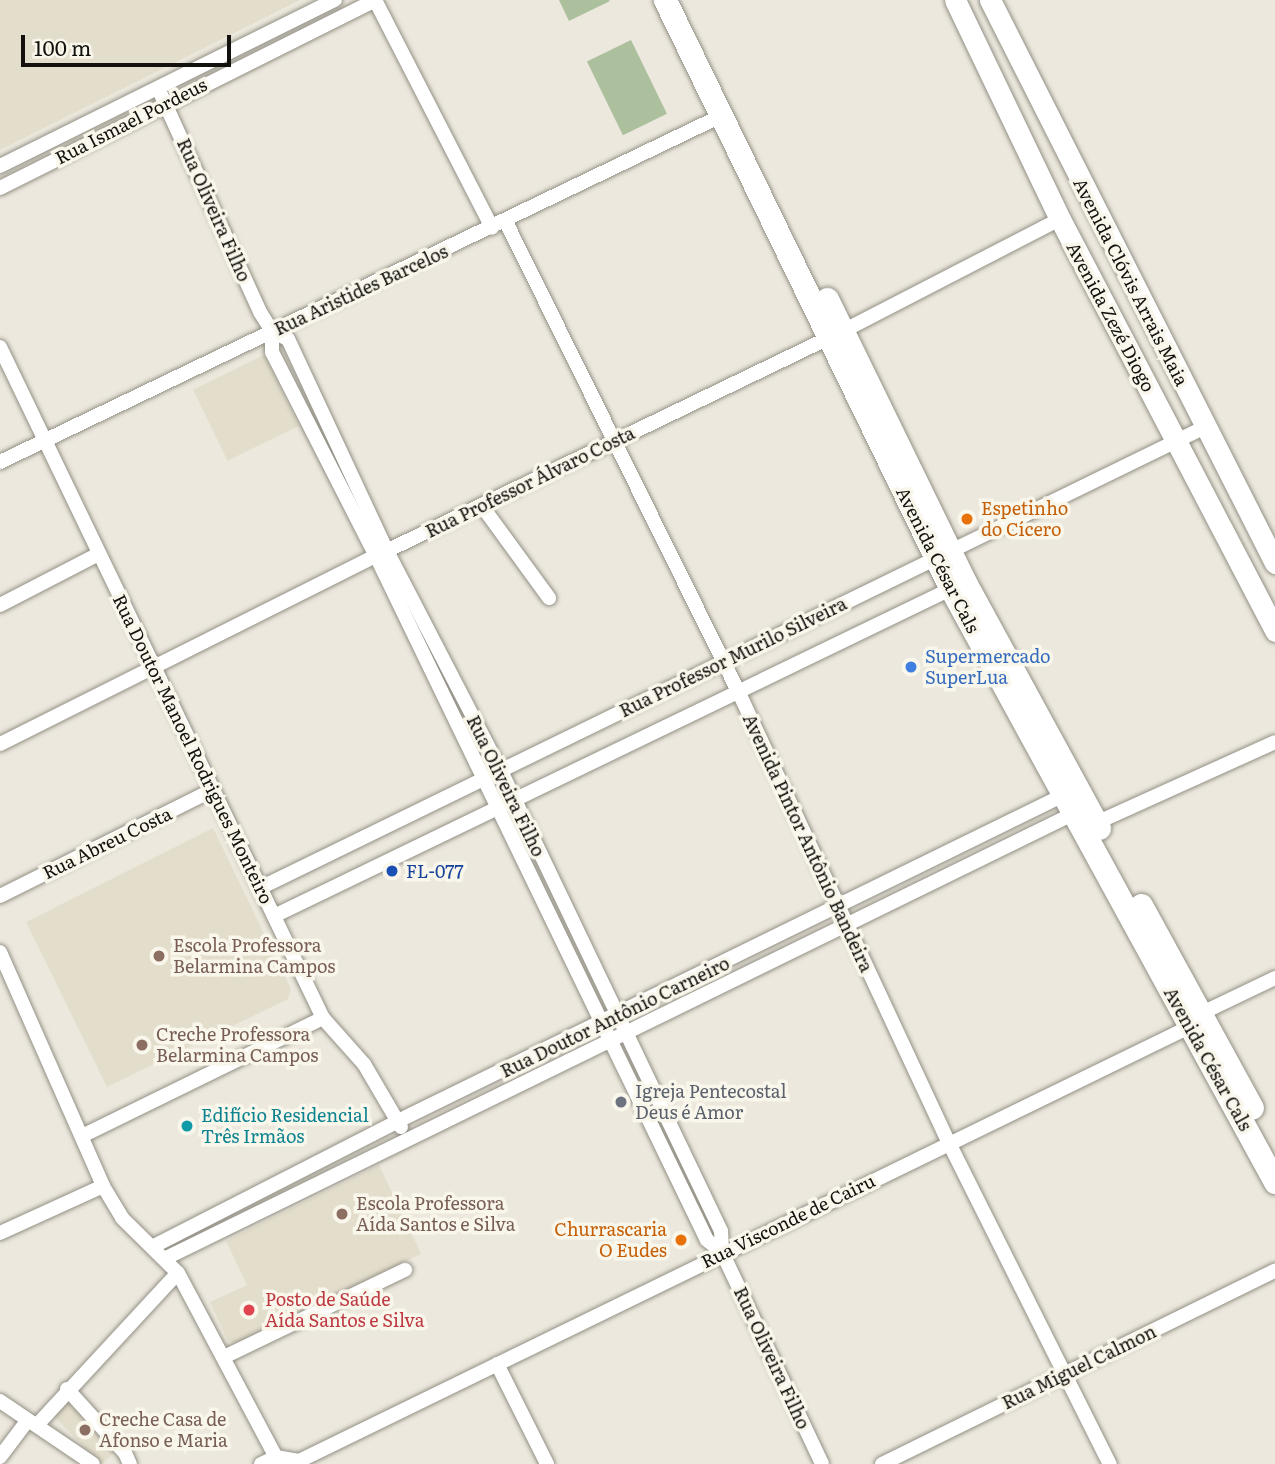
<!DOCTYPE html>
<meta charset="utf-8">
<style>
body{margin:0}
#map{position:relative;width:1275px;height:1464px;overflow:hidden;background:#ece8dd;font-family:Literata,serif}
div>[style]{position:absolute}
.built>*{inset:0;background:#e3ddcb;transform-origin:0 0}
.green>*{inset:0;background:#acc09e;transform-origin:0 0}
.roads{filter:drop-shadow(0 0 2px #939086) drop-shadow(0 0 2px #939086)}
.minor>*{height:14px;margin:-7px;padding:0 7px;transform-origin:7px;border-radius:7px;background:#fff}
.secondary>*{height:21px;margin:-10.5px;padding:0 10.5px;transform-origin:10.5px;border-radius:10.5px;background:#fff}
.primary>*{height:23px;margin:-11.5px;padding:0 11.5px;transform-origin:11.5px;border-radius:11.5px;background:#fff}
.dots>*{width:19px;height:19px;translate:-50% -50%;box-sizing:border-box;border:4px solid #f9f6eb;border-radius:50%}
span{translate:-50% -50%;white-space:nowrap;text-align:center;line-height:1.15;-webkit-text-stroke:7px #f9f6eb;paint-order:stroke}
.street-label{font-size:18px;color:#12110d}
.food-label{font-size:18px;color:#c56008}
.left{translate:0 -50%;text-align:left}
.right{translate:-100% -50%;text-align:right}
.shop-label{font-size:18px;color:#366cbe}
.transit-label{font-size:18px;color:#164399}
.education-label{font-size:18px;color:#785e54}
.worship-label{font-size:18px;color:#5b616d}
.culture-label{font-size:18px;color:#0d838f}
.health-label{font-size:18px;color:#be3a42}
.scale{position:absolute;left:21px;top:35px;width:210px;height:32px;box-sizing:border-box;border:4px solid #12110d;border-top:0;padding-left:9px;font-size:21px;line-height:24px;white-space:nowrap;color:#12110d;-webkit-text-stroke:5px #f9f6eb;paint-order:stroke}
</style>
<div id="map">
<div class="built">
<i style="clip-path:polygon(0 0,300px 0,0 150px)"></i>
<i style="left:264px;top:355px;width:79px;height:79px;rotate:64deg"></i>
<i style="clip-path:polygon(213px 828px,291px 989px,288px 999px,107px 1087px,26px 922px)"></i>
<i style="clip-path:polygon(379px 1165px,421px 1254px,236px 1343px,228px 1341px,210px 1302px,247px 1285px,226px 1241px)"></i>
<i style="left:67px;top:1395px;width:74px;height:24px;rotate:46deg"></i>
</div>
<div class="green">
<i style="clip-path:polygon(559px 0,609px 0,610px 1px,569px 21px)"></i>
<i style="left:631px;top:40px;width:82px;height:49px;rotate:64deg"></i>
</div>
<div class="roads">
<div class="minor">
<i style="left:375px;top:0;width:256px;rotate:62.8deg"></i>
<i style="left:158px;top:88px;width:246px;rotate:65.5deg"></i>
<i style="left:260px;top:312px;width:22px;rotate:58deg"></i>
<i style="left:272px;top:331px;width:18px;rotate:27deg"></i>
<i style="left:288px;top:339px;width:234px;rotate:65deg"></i>
<i style="left:387px;top:551px;width:248px;rotate:62.6deg"></i>
<i style="left:501px;top:771px;width:510px;rotate:64.44deg"></i>
<i style="left:721px;top:1231px;width:21px;rotate:87deg"></i>
<i style="left:722px;top:1252px;width:234px;rotate:64.7deg"></i>
<i style="left:0;top:166px;width:374px;rotate:-26.4deg"></i>
<i style="left:0;top:188px;width:419px;rotate:-26.6deg"></i>
<i style="left:506px;top:222px;width:525px;rotate:63.68deg"></i>
<i style="left:739px;top:693px;width:497px;rotate:65deg"></i>
<i style="left:949px;top:1143px;width:359px;rotate:63.4deg"></i>
<i style="left:272px;top:331px;width:21px;rotate:90deg"></i>
<i style="left:272px;top:352px;width:229px;rotate:63deg"></i>
<i style="left:376px;top:556px;width:760px;rotate:64.18deg"></i>
<i style="left:707px;top:1240px;width:19px;rotate:39deg"></i>
<i style="left:0;top:347px;width:745px;rotate:64.3deg"></i>
<i style="left:323px;top:1018px;width:62px;rotate:48.3deg"></i>
<i style="left:364px;top:1064px;width:73px;rotate:59.6deg"></i>
<i style="left:0;top:462px;width:800px;rotate:-25.64deg"></i>
<i style="left:482px;top:506px;width:114px;rotate:53.9deg"></i>
<i style="left:0;top:605px;width:111px;rotate:-27.3deg"></i>
<i style="left:0;top:744px;width:420px;rotate:-26.6deg"></i>
<i style="left:376px;top:556px;width:518px;rotate:-25.72deg"></i>
<i style="left:843px;top:331px;width:244px;rotate:-27.3deg"></i>
<i style="left:1096px;top:823px;width:196px;rotate:-24.3deg"></i>
<i style="left:260px;top:888px;width:1051px;rotate:-26deg"></i>
<i style="left:0;top:896px;width:238px;rotate:-26.5deg"></i>
<i style="left:274px;top:916px;width:759px;rotate:-25.79deg"></i>
<i style="left:0;top:952px;width:256px;rotate:66.2deg"></i>
<i style="left:103px;top:1186px;width:37px;rotate:59deg"></i>
<i style="left:122px;top:1218px;width:78px;rotate:44.5deg"></i>
<i style="left:178px;top:1273px;width:208px;rotate:62deg"></i>
<i style="left:84px;top:1135px;width:266px;rotate:-26.1deg"></i>
<i style="left:0;top:1233px;width:113px;rotate:-24.5deg"></i>
<i style="left:152px;top:1247px;width:274px;rotate:-27.1deg"></i>
<i style="left:396px;top:1122px;width:748px;rotate:-26.09deg"></i>
<i style="left:166px;top:1258px;width:1017px;rotate:-26.09deg"></i>
<i style="left:224px;top:1357px;width:201px;rotate:-25.7deg"></i>
<i style="left:497px;top:1364px;width:112px;rotate:63.4deg"></i>
<i style="left:67px;top:1389px;width:86px;rotate:47.8deg"></i>
<i style="left:125px;top:1453px;width:12px;rotate:66deg"></i>
<i style="left:0;top:1401px;width:112px;rotate:34.1deg"></i>
<i style="left:37px;top:1425px;width:207px;rotate:-47.2deg"></i>
<i style="left:0;top:1457px;width:46px;rotate:-52.9deg"></i>
<i style="left:299px;top:1461px;width:983px;rotate:-25.99deg"></i>
<i style="left:1183px;top:1030px;width:25px;rotate:-42deg"></i>
<i style="left:1202px;top:1013px;width:81px;rotate:-25.6deg"></i>
<i style="left:261px;top:1464px;width:17px;rotate:-25deg"></i>
<i style="left:276px;top:1457px;width:23px;rotate:10deg"></i>
<i style="left:882px;top:1464px;width:438px;rotate:-26.2deg"></i>
</div>
<div class="secondary">
<i style="left:955px;top:0;width:243px;rotate:64.4deg"></i>
<i style="left:1060px;top:219px;width:465px;rotate:62.4deg"></i>
<i style="left:990px;top:0;width:631px;rotate:63.15deg"></i>
</div>
<div class="primary">
<i style="left:665px;top:0;width:655px;rotate:64.1deg"></i>
<i style="left:951px;top:589px;width:676px;rotate:61.35deg"></i>
<i style="left:827px;top:299px;width:315px;rotate:64deg"></i>
<i style="left:965px;top:582px;width:280px;rotate:61.4deg"></i>
<i style="left:1141px;top:905px;width:231px;rotate:61.3deg"></i>
</div>
</div>
<div class="dots">
<i style="left:967px;top:519px;background:#e8710a"></i>
<i style="left:911px;top:667px;background:#3f7fe0"></i>
<i style="left:392px;top:871px;background:#1a4fb4"></i>
<i style="left:159px;top:956px;background:#8d6e63"></i>
<i style="left:142px;top:1045px;background:#8d6e63"></i>
<i style="left:621px;top:1102px;background:#6b7280"></i>
<i style="left:187px;top:1126px;background:#0f9aa8"></i>
<i style="left:342px;top:1214px;background:#8d6e63"></i>
<i style="left:681px;top:1240px;background:#e8710a"></i>
<i style="left:249px;top:1310px;background:#e0444e"></i>
<i style="left:85px;top:1430px;background:#8d6e63"></i>
</div>
<div class="street-label">
<span style="left:131px;top:121px;rotate:-27deg">Rua Ismael Pordeus</span>
<span style="left:214px;top:210px;rotate:66deg">Rua Oliveira Filho</span>
<span style="left:1131px;top:282px;rotate:63deg">Avenida Clóvis Arrais Maia</span>
<span style="left:361px;top:290px;rotate:-25deg">Rua Aristides Barcelos</span>
<span style="left:1111px;top:317px;rotate:62deg">Avenida Zezé Diogo</span>
<span style="left:530px;top:482px;rotate:-26deg">Rua Professor Álvaro Costa</span>
<span style="left:938px;top:560px;rotate:63deg">Avenida César Cals</span>
<span style="left:733px;top:657px;rotate:-26deg">Rua Professor Murilo Silveira</span>
<span style="left:193px;top:749px;rotate:64deg">Rua Doutor Manoel Rodrigues Monteiro</span>
<span style="left:506px;top:786px;rotate:64deg">Rua Oliveira Filho</span>
<span style="left:107px;top:843px;rotate:-26deg">Rua Abreu Costa</span>
<span style="left:808px;top:843px;rotate:65deg">Avenida Pintor Antônio Bandeira</span>
<span style="left:615px;top:1017px;rotate:-26deg">Rua Doutor Antônio Carneiro</span>
<span style="left:1208px;top:1059px;rotate:61deg">Avenida César Cals</span>
<span style="left:788px;top:1221px;rotate:-26deg">Rua Visconde de Cairu</span>
<span style="left:772px;top:1358px;rotate:65deg">Rua Oliveira Filho</span>
<span style="left:1079px;top:1367px;rotate:-26deg">Rua Miguel Calmon</span>
</div>
<div class="food-label">
<span class="left" style="left:981px;top:519px">Espetinho<br>do Cícero</span>
<span class="right" style="left:667px;top:1240px">Churrascaria<br>O Eudes</span>
</div>
<div class="shop-label">
<span class="left" style="left:925px;top:667px">Supermercado<br>SuperLua</span>
</div>
<div class="transit-label">
<span class="left" style="left:406px;top:871px">FL-077</span>
</div>
<div class="education-label">
<span class="left" style="left:173px;top:956px">Escola Professora<br>Belarmina Campos</span>
<span class="left" style="left:156px;top:1045px">Creche Professora<br>Belarmina Campos</span>
<span class="left" style="left:356px;top:1214px">Escola Professora<br>Aída Santos e Silva</span>
<span class="left" style="left:99px;top:1430px">Creche Casa de<br>Afonso e Maria</span>
</div>
<div class="worship-label">
<span class="left" style="left:635px;top:1102px">Igreja Pentecostal<br>Deus é Amor</span>
</div>
<div class="culture-label">
<span class="left" style="left:201px;top:1126px">Edifício Residencial<br>Três Irmãos</span>
</div>
<div class="health-label">
<span class="left" style="left:265px;top:1310px">Posto de Saúde<br>Aída Santos e Silva</span>
</div>
<div class="scale">100 m</div>
</div>
